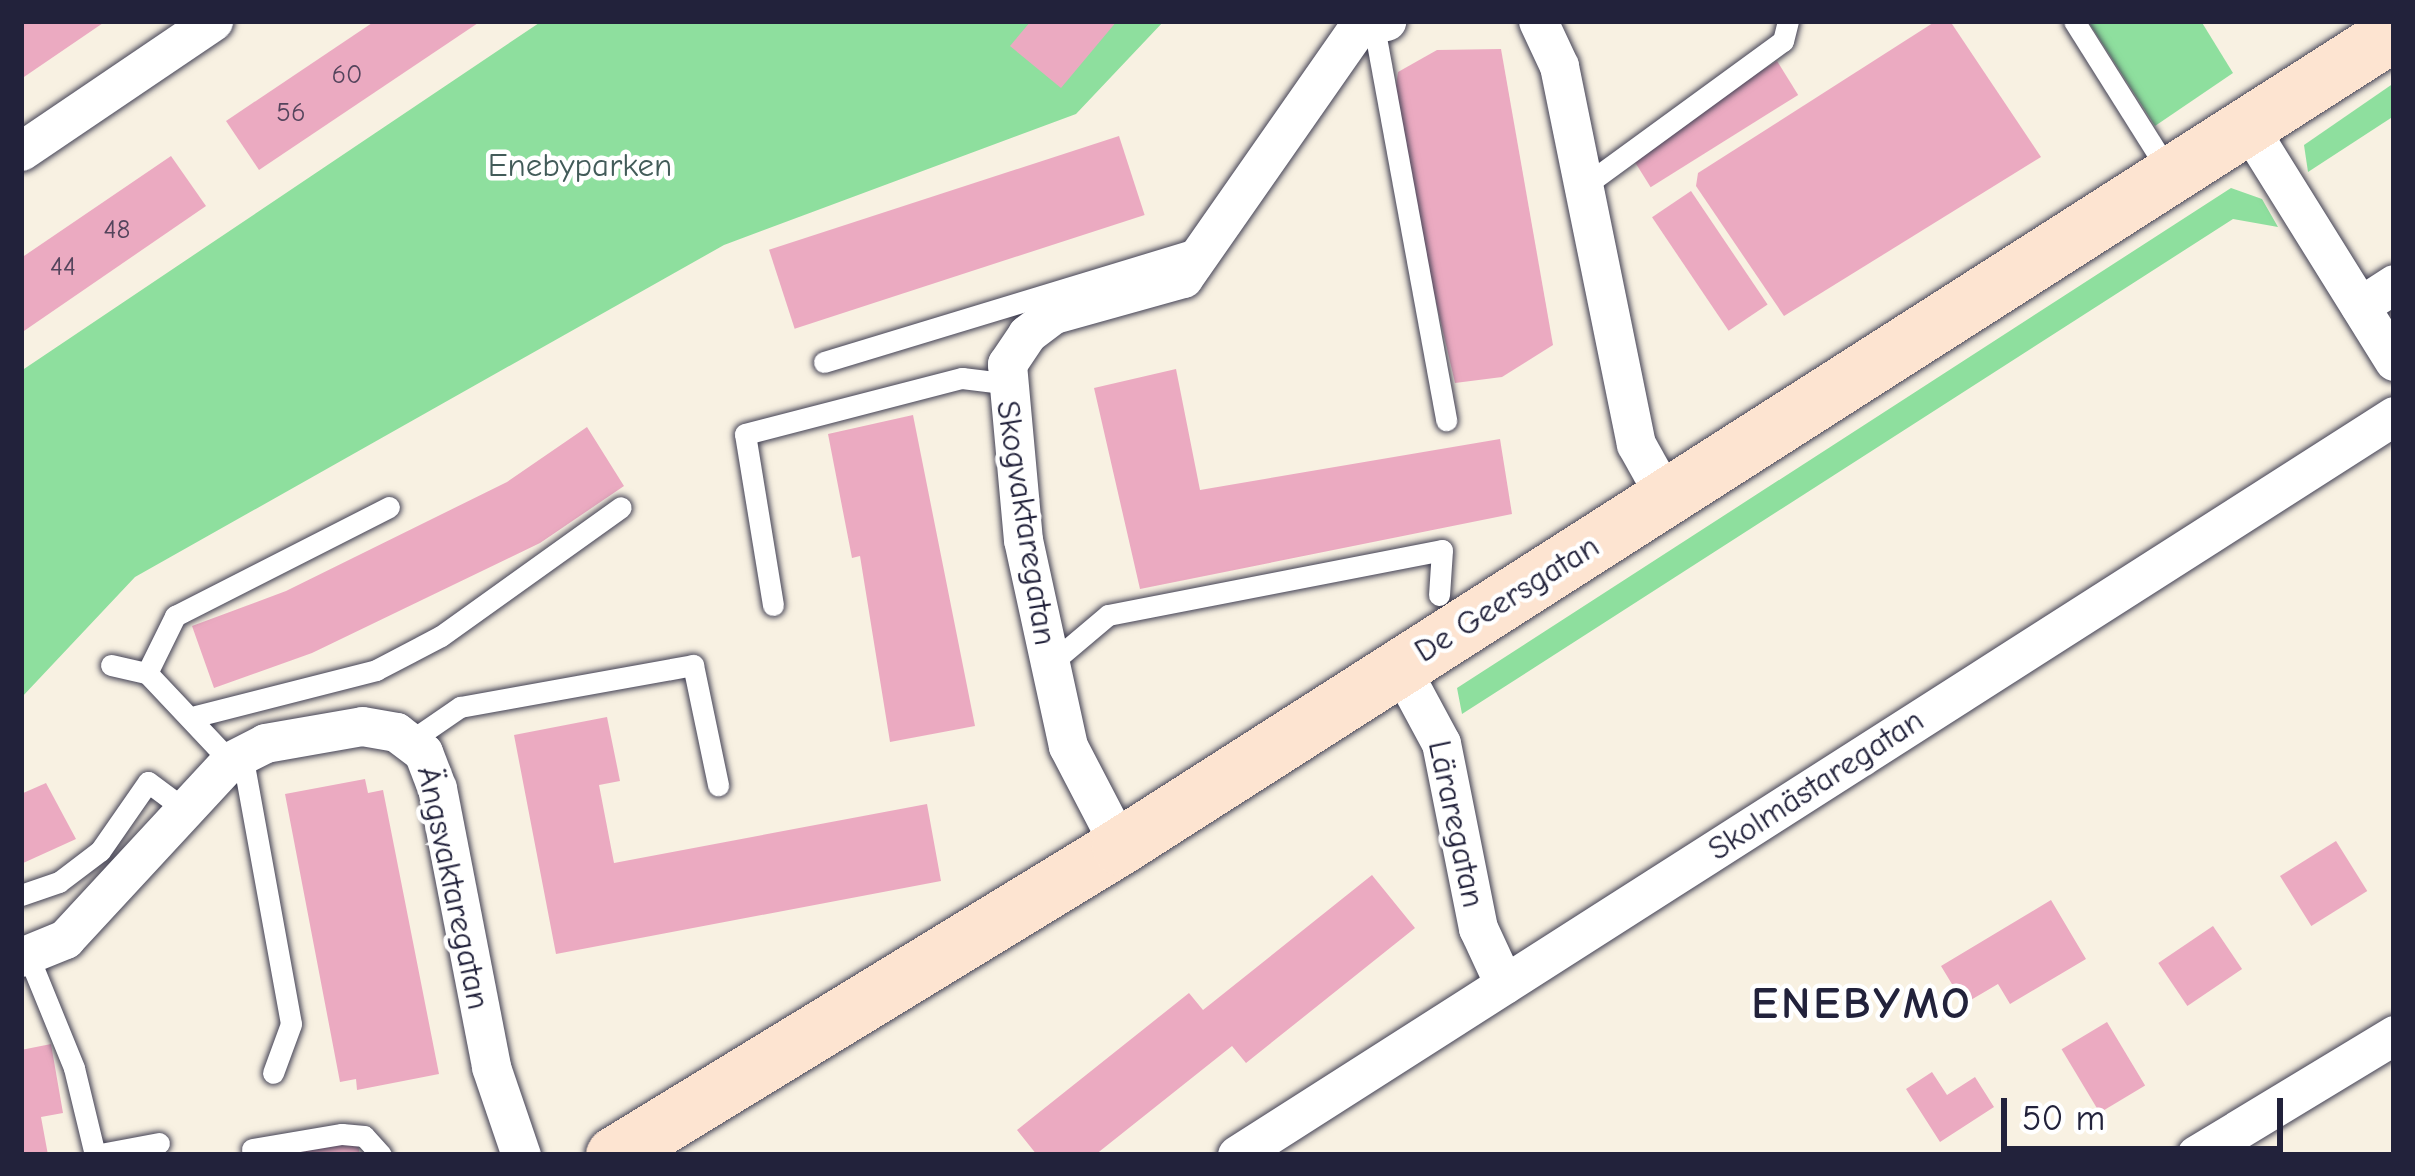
<!DOCTYPE html>
<meta charset="utf-8">
<style>
body{margin:0}
#map{position:relative;width:2415px;height:1176px;overflow:hidden;background:#f8f1e2;font-family:"Comic Neue",sans-serif}
div>[style]{position:absolute}
.green>*{inset:0;background:#8edf9e}
.building>*{inset:0;background:#ebaac1;transform-origin:0 0}
.roads{filter:drop-shadow(0 0 3px #424154) drop-shadow(0 0 3px #424154)}
.service>*{height:21px;margin:-10.5px;padding:0 10.5px;transform-origin:10.5px;border-radius:10.5px;background:#fff}
.minor>*{height:39px;margin:-19.5px;padding:0 19.5px;transform-origin:19.5px;border-radius:19.5px;background:#fff}
.secondary>*{height:57px;margin:-28.5px;padding:0 28.5px;transform-origin:28.5px;border-radius:28.5px;background:#fde4d1}
span{translate:-50% -50%;white-space:nowrap;text-align:center;line-height:1.15;-webkit-text-stroke:9px #fff;paint-order:stroke}
.number-label{font-size:27px;color:#54445c}
.number-label span{-webkit-text-stroke-width:0}
.park-label{font-size:33px;color:#425b59}
.street-label{font-size:33px;color:#22223b}
.district-label{font-size:45px;color:#22223b;font-weight:700;letter-spacing:3px}
.frame{position:absolute;inset:0;border:24px solid #22223b;pointer-events:none}
.scale{position:absolute;left:2001px;top:1098px;width:282px;height:54px;box-sizing:border-box;border:6px solid #22223b;border-top:0;padding-left:15px;font-size:36px;line-height:42px;white-space:nowrap;color:#22223b;-webkit-text-stroke:9px #fff;paint-order:stroke}
</style>
<div id="map">
<div class="green">
<i style="clip-path:polygon(542px 21px,1164px 21px,1076px 114px,724px 245px,135px 577px,21px 698px,21px 371px)"></i>
<i style="clip-path:polygon(2088px 21px,2201px 21px,2233px 73px,2155px 126px)"></i>
<i style="clip-path:polygon(2394px 83px,2394px 116px,2308px 172px,2304px 145px)"></i>
<i style="clip-path:polygon(2231px 188px,2262px 199px,2278px 227px,2233px 219px,1462px 714px,1457px 688px)"></i>
</div>
<div class="building">
<i style="clip-path:polygon(21px 21px,106px 21px,21px 79px)"></i>
<i style="clip-path:polygon(375px 21px,481px 21px,259px 170px,226px 121px)"></i>
<i style="clip-path:polygon(1031px 21px,1117px 21px,1061px 88px,1010px 46px)"></i>
<i style="clip-path:polygon(1936px 21px,1950px 21px,2041px 157px,1784px 316px,1696px 186px,1698px 173px)"></i>
<i style="clip-path:polygon(1501px 49px,1553px 345px,1502px 377px,1455px 383px,1407px 177px,1396px 86px,1398px 72px,1437px 50px)"></i>
<i style="left:1777px;top:61px;width:40px;height:174px;rotate:58deg"></i>
<i style="left:1119px;top:136px;width:83px;height:368px;rotate:72deg"></i>
<i style="clip-path:polygon(171px 156px,206px 206px,21px 333px,21px 258px)"></i>
<i style="left:1691px;top:191px;width:137px;height:47px;rotate:56deg"></i>
<i style="clip-path:polygon(1176px 369px,1200px 490px,1500px 439px,1512px 514px,1140px 589px,1094px 388px)"></i>
<i style="clip-path:polygon(913px 415px,975px 726px,890px 742px,860px 556px,852px 558px,828px 434px)"></i>
<i style="clip-path:polygon(587px 427px,624px 486px,540px 543px,312px 653px,214px 688px,192px 626px,286px 591px,507px 482px)"></i>
<i style="clip-path:polygon(607px 717px,620px 781px,599px 785px,614px 863px,927px 804px,941px 881px,556px 954px,514px 735px)"></i>
<i style="clip-path:polygon(365px 779px,368px 793px,383px 790px,439px 1074px,357px 1090px,356px 1079px,340px 1082px,285px 794px)"></i>
<i style="clip-path:polygon(46px 783px,76px 839px,21px 864px,21px 794px)"></i>
<i style="left:2336px;top:841px;width:59px;height:66px;rotate:58deg"></i>
<i style="clip-path:polygon(1372px 875px,1415px 928px,1246px 1063px,1232px 1046px,1095px 1155px,1037px 1155px,1017px 1130px,1189px 993px,1203px 1010px)"></i>
<i style="clip-path:polygon(2051px 900px,2086px 959px,2010px 1004px,1998px 984px,1964px 1004px,1941px 966px)"></i>
<i style="left:2213px;top:926px;width:52px;height:66px;rotate:56deg"></i>
<i style="left:2107px;top:1022px;width:74px;height:53px;rotate:59deg"></i>
<i style="clip-path:polygon(51px 1044px,63px 1113px,41px 1117px,48px 1155px,21px 1155px,21px 1050px)"></i>
<i style="clip-path:polygon(1932px 1072px,1947px 1095px,1975px 1077px,1994px 1107px,1940px 1142px,1906px 1089px)"></i>
<i style="clip-path:polygon(357px 1140px,360px 1155px,289px 1155px,289px 1153px)"></i>
</div>
<div class="roads">
<div class="service">
<i style="left:1373px;top:21px;width:406px;rotate:79.6deg"></i>
<i style="left:2074px;top:21px;width:182px;rotate:57.8deg"></i>
<i style="left:1584px;top:186px;width:246px;rotate:-36.1deg"></i>
<i style="left:1783px;top:41px;width:21px;rotate:-76deg"></i>
<i style="left:824px;top:362px;width:395px;rotate:-16.9deg"></i>
<i style="left:773px;top:605px;width:173px;rotate:-99.3deg"></i>
<i style="left:745px;top:434px;width:224px;rotate:-14.5deg"></i>
<i style="left:962px;top:378px;width:41px;rotate:7deg"></i>
<i style="left:1050px;top:664px;width:76px;rotate:-40.2deg"></i>
<i style="left:1108px;top:615px;width:340px;rotate:-11deg"></i>
<i style="left:1442px;top:550px;width:45px;rotate:93.8deg"></i>
<i style="left:111px;top:665px;width:37px;rotate:13deg"></i>
<i style="left:147px;top:673px;width:121px;rotate:46.7deg"></i>
<i style="left:147px;top:673px;width:64px;rotate:-63.8deg"></i>
<i style="left:175px;top:616px;width:240px;rotate:-27deg"></i>
<i style="left:196px;top:716px;width:186px;rotate:-14.3deg"></i>
<i style="left:376px;top:670px;width:73px;rotate:-27.6deg"></i>
<i style="left:441px;top:636px;width:221px;rotate:-35.6deg"></i>
<i style="left:409px;top:742px;width:62px;rotate:-34.5deg"></i>
<i style="left:460px;top:707px;width:237px;rotate:-10.2deg"></i>
<i style="left:693px;top:665px;width:123px;rotate:78.2deg"></i>
<i style="left:242px;top:754px;width:274px;rotate:79.7deg"></i>
<i style="left:291px;top:1024px;width:52px;rotate:110.2deg"></i>
<i style="left:21px;top:895px;width:40px;rotate:-18.9deg"></i>
<i style="left:59px;top:882px;width:51px;rotate:-37.1deg"></i>
<i style="left:100px;top:851px;width:84px;rotate:-55.2deg"></i>
<i style="left:148px;top:782px;width:44px;rotate:36.6deg"></i>
<i style="left:28px;top:955px;width:122px;rotate:67.8deg"></i>
<i style="left:74px;top:1068px;width:89px;rotate:76.4deg"></i>
<i style="left:95px;top:1155px;width:65px;rotate:-10.6deg"></i>
<i style="left:252px;top:1149px;width:91px;rotate:-9.5deg"></i>
<i style="left:342px;top:1134px;width:22px;rotate:5deg"></i>
<i style="left:364px;top:1136px;width:25px;rotate:48deg"></i>
</div>
<div class="minor">
<i style="left:1538px;top:21px;width:50px;rotate:65deg"></i>
<i style="left:1559px;top:66px;width:386px;rotate:78.5deg"></i>
<i style="left:1636px;top:444px;width:62px;rotate:60.9deg"></i>
<i style="left:2247px;top:125px;width:278px;rotate:58.1deg"></i>
<i style="left:21px;top:151px;width:232px;rotate:-34.1deg"></i>
<i style="left:2360px;top:306px;width:40px;rotate:-32.9deg"></i>
<i style="left:1400px;top:667px;width:86px;rotate:61.7deg"></i>
<i style="left:1441px;top:743px;width:189px;rotate:78.7deg"></i>
<i style="left:1478px;top:928px;width:62px;rotate:65.1deg"></i>
<i style="left:1120px;top:846px;width:113px;rotate:-117.5deg"></i>
<i style="left:1068px;top:746px;width:211px;rotate:-102.3deg"></i>
<i style="left:1023px;top:540px;width:177px;rotate:-95.2deg"></i>
<i style="left:1007px;top:364px;width:36px;rotate:-56deg"></i>
<i style="left:1027px;top:334px;width:34px;rotate:-37deg"></i>
<i style="left:1054px;top:314px;width:134px;rotate:-15.6deg"></i>
<i style="left:1183px;top:278px;width:306px;rotate:-55.1deg"></i>
<i style="left:1358px;top:27px;width:29px;rotate:-12deg"></i>
<i style="left:21px;top:957px;width:48px;rotate:-22.2deg"></i>
<i style="left:65px;top:939px;width:243px;rotate:-47.2deg"></i>
<i style="left:230px;top:761px;width:39px;rotate:-27deg"></i>
<i style="left:265px;top:743px;width:98px;rotate:-9.9deg"></i>
<i style="left:362px;top:726px;width:35px;rotate:10deg"></i>
<i style="left:396px;top:732px;width:34px;rotate:37deg"></i>
<i style="left:423px;top:752px;width:39px;rotate:69deg"></i>
<i style="left:437px;top:788px;width:284px;rotate:79deg"></i>
<i style="left:491px;top:1067px;width:93px;rotate:71.2deg"></i>
<i style="left:1237px;top:1155px;width:1373px;rotate:-32.57deg"></i>
<i style="left:2196px;top:1155px;width:232px;rotate:-31.2deg"></i>
</div>
<div class="secondary">
<i style="left:614px;top:1155px;width:593px;rotate:-31.41deg"></i>
<i style="left:1120px;top:846px;width:1512px;rotate:-32.58deg"></i>
</div>
</div>
<div class="number-label">
<span style="left:347px;top:75px">60</span>
<span style="left:291px;top:113px">56</span>
<span style="left:117px;top:230px">48</span>
<span style="left:63px;top:267px">44</span>
</div>
<div class="park-label">
<span style="left:580px;top:166px">Enebyparken</span>
</div>
<div class="street-label">
<span style="left:1026px;top:523px;rotate:81deg">Skogvaktaregatan</span>
<span style="left:1507px;top:599px;rotate:-32deg">De Geersgatan</span>
<span style="left:1816px;top:785px;rotate:-33deg">Skolmästaregatan</span>
<span style="left:1456px;top:824px;rotate:78deg">Läraregatan</span>
<span style="left:453px;top:888px;rotate:78deg">Ängsvaktaregatan</span>
</div>
<div class="district-label">
<span style="left:1862px;top:1004px">ENEBYMO</span>
</div>
<div class="frame"></div>
<div class="scale">50 m</div>
</div>
